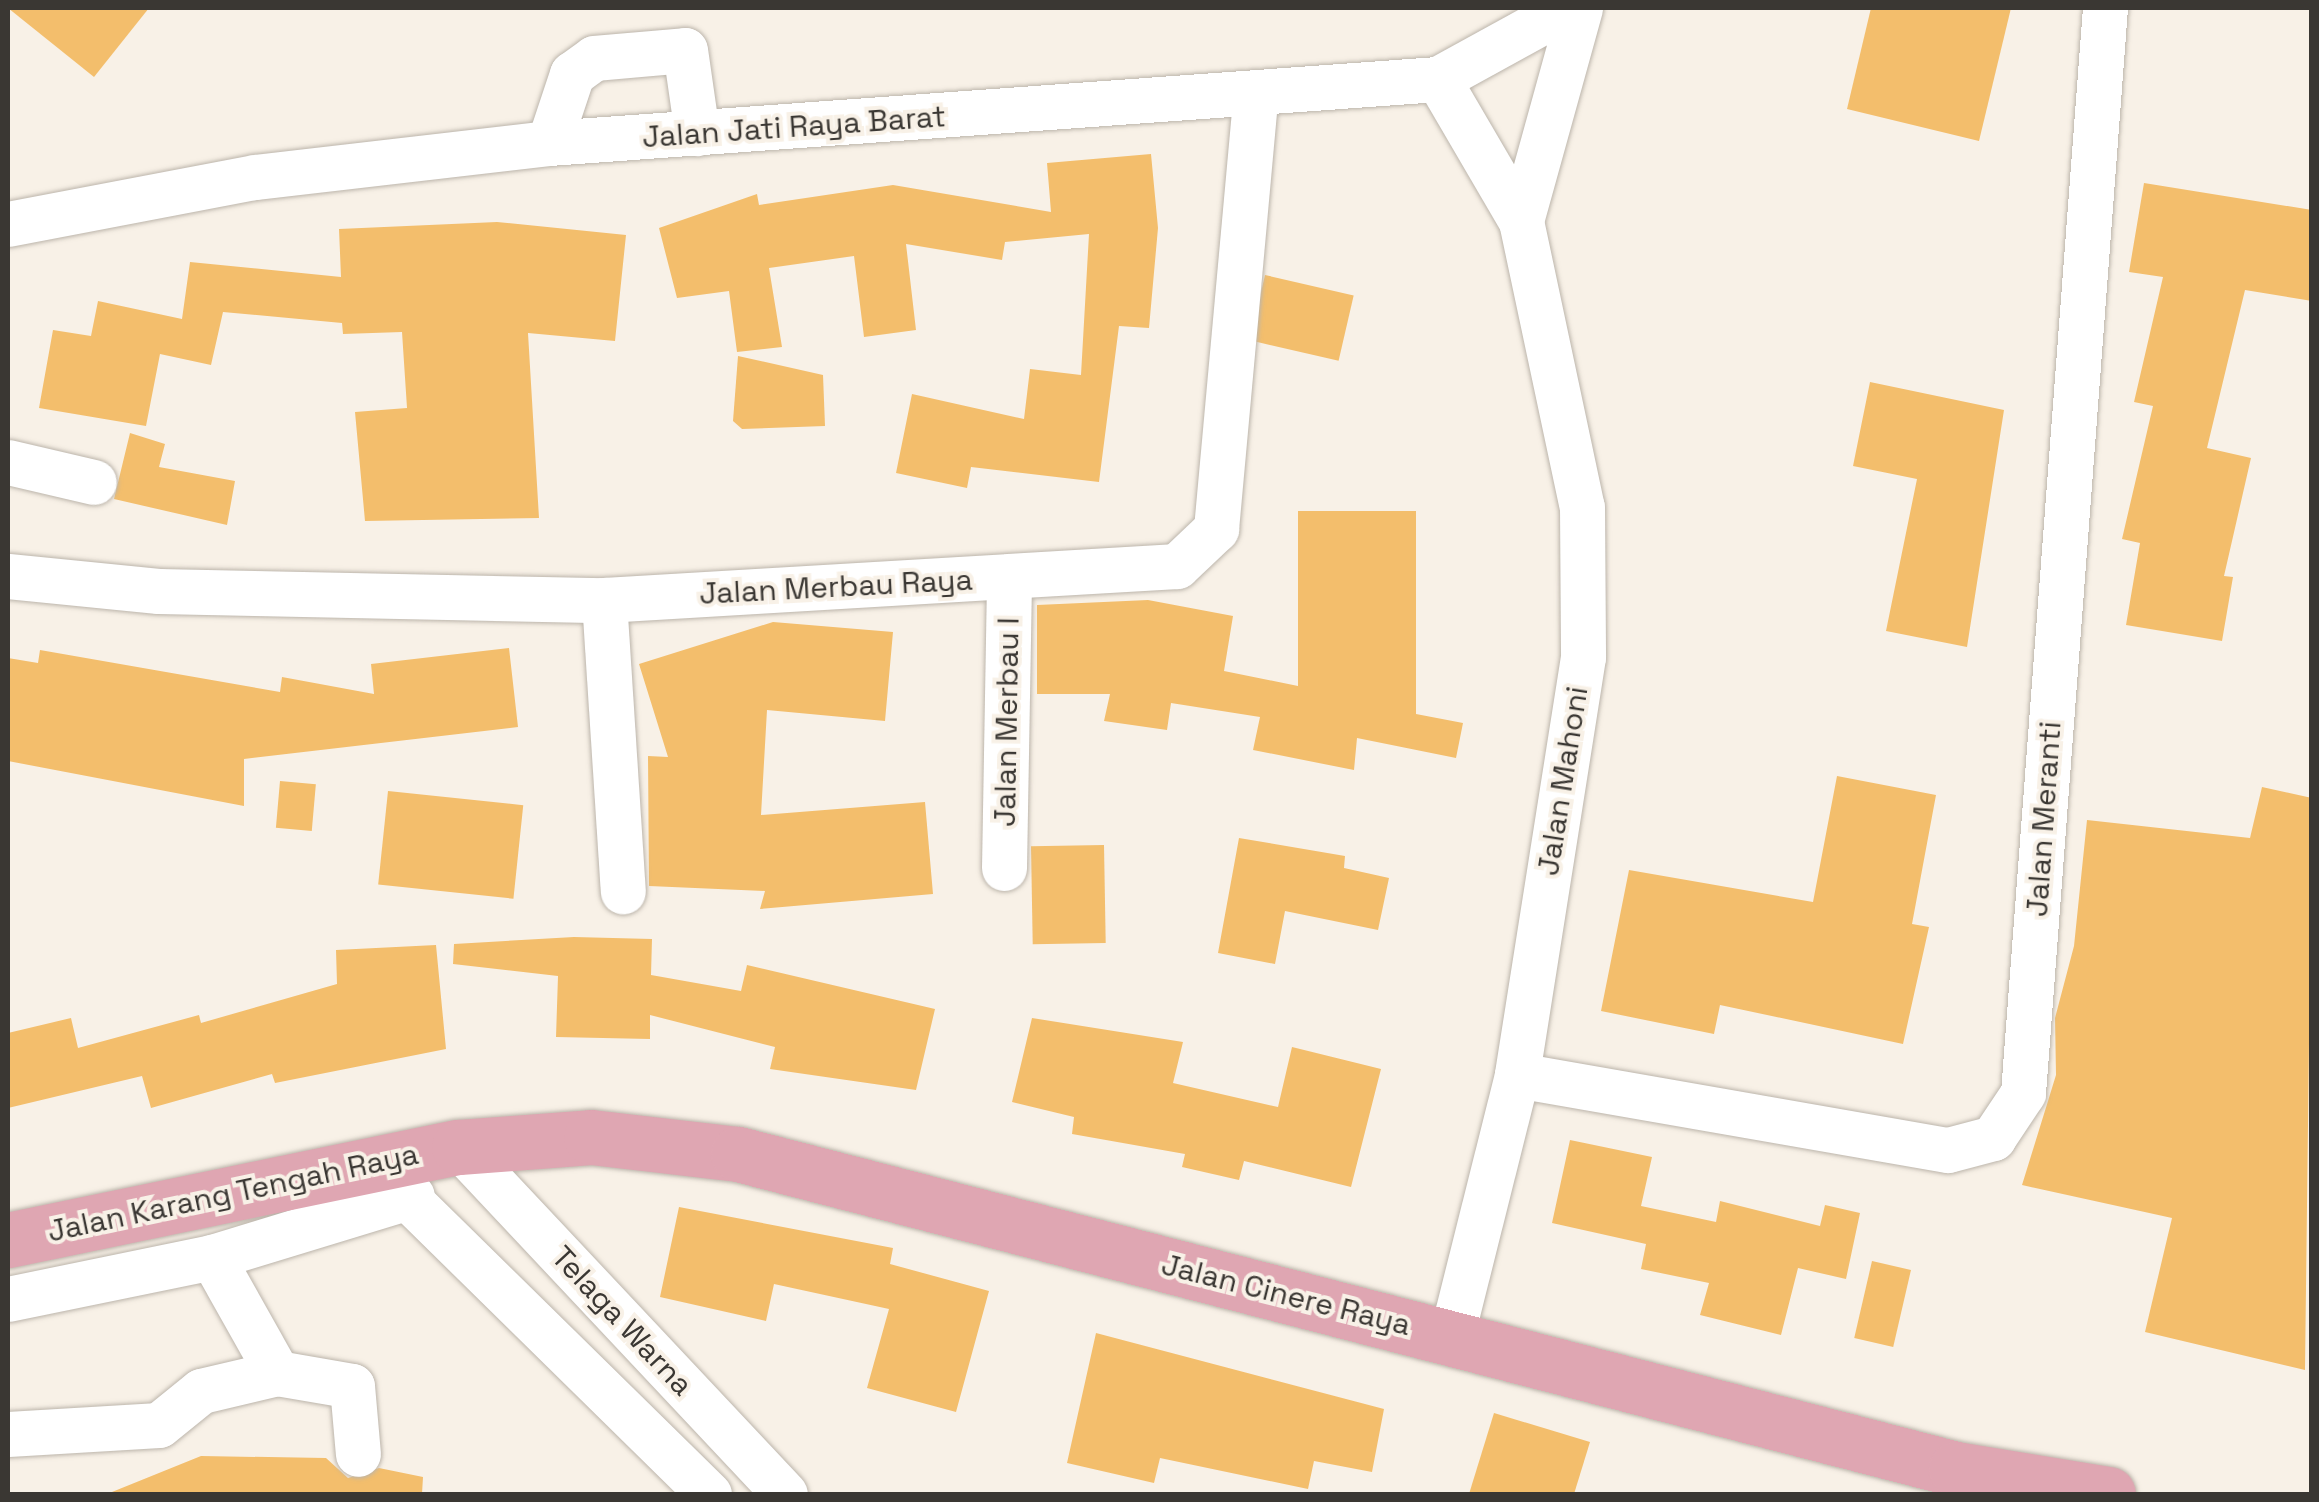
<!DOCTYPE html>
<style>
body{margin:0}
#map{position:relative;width:2319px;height:1502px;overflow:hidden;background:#f8f1e7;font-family:"Space Grotesk",sans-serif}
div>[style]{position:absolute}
.building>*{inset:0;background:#f3be6c;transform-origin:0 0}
.roads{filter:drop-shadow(0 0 2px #bcb5ab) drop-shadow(0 0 2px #bcb5ab)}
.minor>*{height:45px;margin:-22.5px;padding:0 22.5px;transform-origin:22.5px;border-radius:22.5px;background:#fff}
.major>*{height:55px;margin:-27.5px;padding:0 27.5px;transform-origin:27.5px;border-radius:27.5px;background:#dfa6b2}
span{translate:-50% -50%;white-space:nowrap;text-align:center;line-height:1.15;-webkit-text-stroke:8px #f8f1e7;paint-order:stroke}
.street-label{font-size:30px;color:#3a3733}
.frame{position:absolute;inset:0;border:10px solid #3a3733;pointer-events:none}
</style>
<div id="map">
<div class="building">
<i style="clip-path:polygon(8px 8px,149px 8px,94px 77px)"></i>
<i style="clip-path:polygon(1871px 8px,2011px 8px,1979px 141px,1847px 109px)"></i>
<i style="clip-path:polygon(1151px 154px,1158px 228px,1149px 328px,1119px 326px,1099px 482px,971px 467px,967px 488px,896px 473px,912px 394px,1024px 419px,1030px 369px,1081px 375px,1089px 234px,1005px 242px,1002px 260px,906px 244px,916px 330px,864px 337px,854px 256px,769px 268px,782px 347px,737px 352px,729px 291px,677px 298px,659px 228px,757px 194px,759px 205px,893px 185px,1051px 212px,1047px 163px)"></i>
<i style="clip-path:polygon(2144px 183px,2312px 210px,2312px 301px,2245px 290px,2207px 448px,2251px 458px,2224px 576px,2233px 577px,2222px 641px,2126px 625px,2140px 543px,2122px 539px,2153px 406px,2134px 402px,2163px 277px,2129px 272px)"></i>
<i style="clip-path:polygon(497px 222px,626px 235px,615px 341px,528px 333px,539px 518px,365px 521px,355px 412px,407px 408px,402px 332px,343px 334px,342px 323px,223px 312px,211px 365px,160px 354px,146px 426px,39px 408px,53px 330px,91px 336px,98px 301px,182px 319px,190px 262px,341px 277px,339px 229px)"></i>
<i style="left:1265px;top:275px;width:91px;height:67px;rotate:13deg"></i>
<i style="clip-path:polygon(738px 356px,823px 375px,825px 426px,742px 429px,733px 421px)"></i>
<i style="clip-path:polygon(1870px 382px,2004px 410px,1967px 647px,1886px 631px,1917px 479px,1853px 466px)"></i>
<i style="clip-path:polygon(130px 433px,165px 444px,159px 467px,235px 481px,227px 525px,114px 499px)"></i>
<i style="clip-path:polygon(1298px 511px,1416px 511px,1416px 714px,1463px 723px,1456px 758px,1357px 738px,1354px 770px,1253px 750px,1260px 717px,1171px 703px,1167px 730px,1104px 721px,1110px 694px,1037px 694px,1037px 605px,1148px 600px,1233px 616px,1224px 671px,1298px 686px)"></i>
<i style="clip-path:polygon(773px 622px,893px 632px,885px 721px,767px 710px,761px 815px,925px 802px,933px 894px,760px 909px,765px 891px,649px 886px,648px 756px,668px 757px,639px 664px)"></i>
<i style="clip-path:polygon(509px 648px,518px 727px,244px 759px,244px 806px,8px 761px,8px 658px,38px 663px,40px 650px,280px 692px,282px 677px,374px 694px,371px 664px)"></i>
<i style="clip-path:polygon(1837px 776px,1936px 795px,1912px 924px,1929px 927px,1903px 1044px,1720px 1005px,1714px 1034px,1601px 1011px,1629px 870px,1813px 902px)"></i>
<i style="left:280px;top:781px;width:36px;height:47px;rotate:5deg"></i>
<i style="clip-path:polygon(2262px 787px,2312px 798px,2305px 1370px,2145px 1332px,2172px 1218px,2022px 1185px,2056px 1075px,2055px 1018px,2074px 946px,2087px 820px,2250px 838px)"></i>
<i style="left:388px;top:791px;width:136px;height:94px;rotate:6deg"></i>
<i style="clip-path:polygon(1239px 838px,1345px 856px,1344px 868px,1389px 878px,1378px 930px,1285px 911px,1275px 964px,1218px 953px)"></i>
<i style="left:1104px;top:845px;width:98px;height:73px;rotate:89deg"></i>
<i style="clip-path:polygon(574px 937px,652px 939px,651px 975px,741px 991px,747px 965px,935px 1009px,916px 1090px,770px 1069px,775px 1047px,650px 1015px,650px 1039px,556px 1037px,558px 976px,453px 964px,454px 944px)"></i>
<i style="clip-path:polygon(436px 945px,446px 1049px,275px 1083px,272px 1074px,151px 1108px,142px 1076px,8px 1108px,8px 1033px,71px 1018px,78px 1048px,199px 1015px,201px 1023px,337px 984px,336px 950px)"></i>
<i style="clip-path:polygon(1032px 1018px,1183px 1042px,1173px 1083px,1278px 1107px,1292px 1047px,1381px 1069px,1351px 1187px,1244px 1161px,1239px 1180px,1182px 1167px,1185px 1154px,1072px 1134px,1074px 1117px,1012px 1102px)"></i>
<i style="clip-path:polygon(1570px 1140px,1652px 1157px,1641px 1206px,1716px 1222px,1720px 1201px,1820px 1226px,1825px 1205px,1860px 1213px,1846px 1279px,1798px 1268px,1781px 1335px,1700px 1315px,1709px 1283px,1641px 1269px,1646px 1244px,1552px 1223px)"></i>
<i style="clip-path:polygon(679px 1207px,893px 1248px,890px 1264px,989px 1291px,956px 1412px,867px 1388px,889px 1309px,774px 1284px,766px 1321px,660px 1297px)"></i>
<i style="left:1872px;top:1261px;width:40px;height:79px;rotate:13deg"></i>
<i style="clip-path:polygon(1096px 1333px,1384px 1409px,1372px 1472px,1314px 1461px,1308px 1489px,1160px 1458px,1154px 1483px,1067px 1463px)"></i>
<i style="clip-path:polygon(1494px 1413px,1590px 1442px,1574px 1494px,1469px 1494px)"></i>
<i style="clip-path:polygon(201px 1456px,326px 1458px,348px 1478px,379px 1468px,423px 1477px,422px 1494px,107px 1494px)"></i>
</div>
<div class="roads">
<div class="minor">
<i style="left:1438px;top:79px;width:164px;rotate:59.7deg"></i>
<i style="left:1521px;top:221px;width:292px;rotate:78deg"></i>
<i style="left:1582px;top:507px;width:150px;rotate:89.6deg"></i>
<i style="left:1583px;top:657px;width:423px;rotate:99deg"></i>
<i style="left:1517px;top:1075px;width:270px;rotate:104.1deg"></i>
<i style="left:549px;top:143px;width:73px;rotate:-71.6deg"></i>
<i style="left:572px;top:74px;width:27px;rotate:-36deg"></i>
<i style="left:594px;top:58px;width:91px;rotate:-5deg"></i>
<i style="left:685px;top:50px;width:84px;rotate:81.8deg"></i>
<i style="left:1521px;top:221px;width:221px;rotate:-74.5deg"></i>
<i style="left:8px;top:224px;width:251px;rotate:-10.8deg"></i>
<i style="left:255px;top:177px;width:296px;rotate:-6.6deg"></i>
<i style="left:549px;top:143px;width:891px;rotate:-4.12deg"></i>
<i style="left:1438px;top:79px;width:147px;rotate:-28.8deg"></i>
<i style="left:8px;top:462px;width:88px;rotate:13.1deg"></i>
<i style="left:8px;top:576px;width:151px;rotate:5.7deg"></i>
<i style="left:158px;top:591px;width:446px;rotate:1.2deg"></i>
<i style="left:604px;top:600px;width:574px;rotate:-3.4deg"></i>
<i style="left:1177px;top:566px;width:54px;rotate:-43.5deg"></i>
<i style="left:1216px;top:529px;width:434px;rotate:-84.8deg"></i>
<i style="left:604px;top:600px;width:292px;rotate:86.3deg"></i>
<i style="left:1004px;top:868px;width:291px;rotate:-89deg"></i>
<i style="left:1517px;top:1075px;width:437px;rotate:9.9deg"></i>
<i style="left:1948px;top:1150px;width:47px;rotate:-14.9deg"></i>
<i style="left:1993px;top:1138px;width:54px;rotate:-56.3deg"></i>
<i style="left:2023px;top:1093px;width:1088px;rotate:-85.68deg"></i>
<i style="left:459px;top:1147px;width:476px;rotate:46.8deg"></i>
<i style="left:371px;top:1162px;width:474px;rotate:44.5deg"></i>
<i style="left:212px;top:1257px;width:133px;rotate:60.7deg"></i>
<i style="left:8px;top:1299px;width:208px;rotate:-11.6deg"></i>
<i style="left:212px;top:1257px;width:209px;rotate:-17deg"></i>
<i style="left:8px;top:1434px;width:151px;rotate:-3.4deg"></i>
<i style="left:159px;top:1425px;width:54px;rotate:-39deg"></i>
<i style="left:201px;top:1391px;width:78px;rotate:-13.3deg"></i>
<i style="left:277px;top:1373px;width:76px;rotate:9.8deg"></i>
<i style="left:352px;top:1386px;width:68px;rotate:85deg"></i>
</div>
<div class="major">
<i style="left:8px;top:1240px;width:460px;rotate:-11.7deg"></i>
<i style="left:459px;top:1147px;width:132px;rotate:-4.3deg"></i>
<i style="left:591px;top:1137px;width:148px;rotate:6.6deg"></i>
<i style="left:738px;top:1154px;width:1258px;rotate:14.5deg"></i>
<i style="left:1956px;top:1469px;width:154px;rotate:9.3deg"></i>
</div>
</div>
<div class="street-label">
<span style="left:794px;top:127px;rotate:-4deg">Jalan Jati Raya Barat</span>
<span style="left:836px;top:587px;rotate:-3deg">Jalan Merbau Raya</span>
<span style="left:1007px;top:722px;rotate:-89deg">Jalan Merbau I</span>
<span style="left:1563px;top:781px;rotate:-81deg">Jalan Mahoni</span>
<span style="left:2044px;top:819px;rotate:-86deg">Jalan Meranti</span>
<span style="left:233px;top:1193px;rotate:-12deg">Jalan Karang Tengah Raya</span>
<span style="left:1286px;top:1295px;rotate:14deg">Jalan Cinere Raya</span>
<span style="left:622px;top:1321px;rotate:47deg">Telaga Warna</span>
</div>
<div class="frame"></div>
</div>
